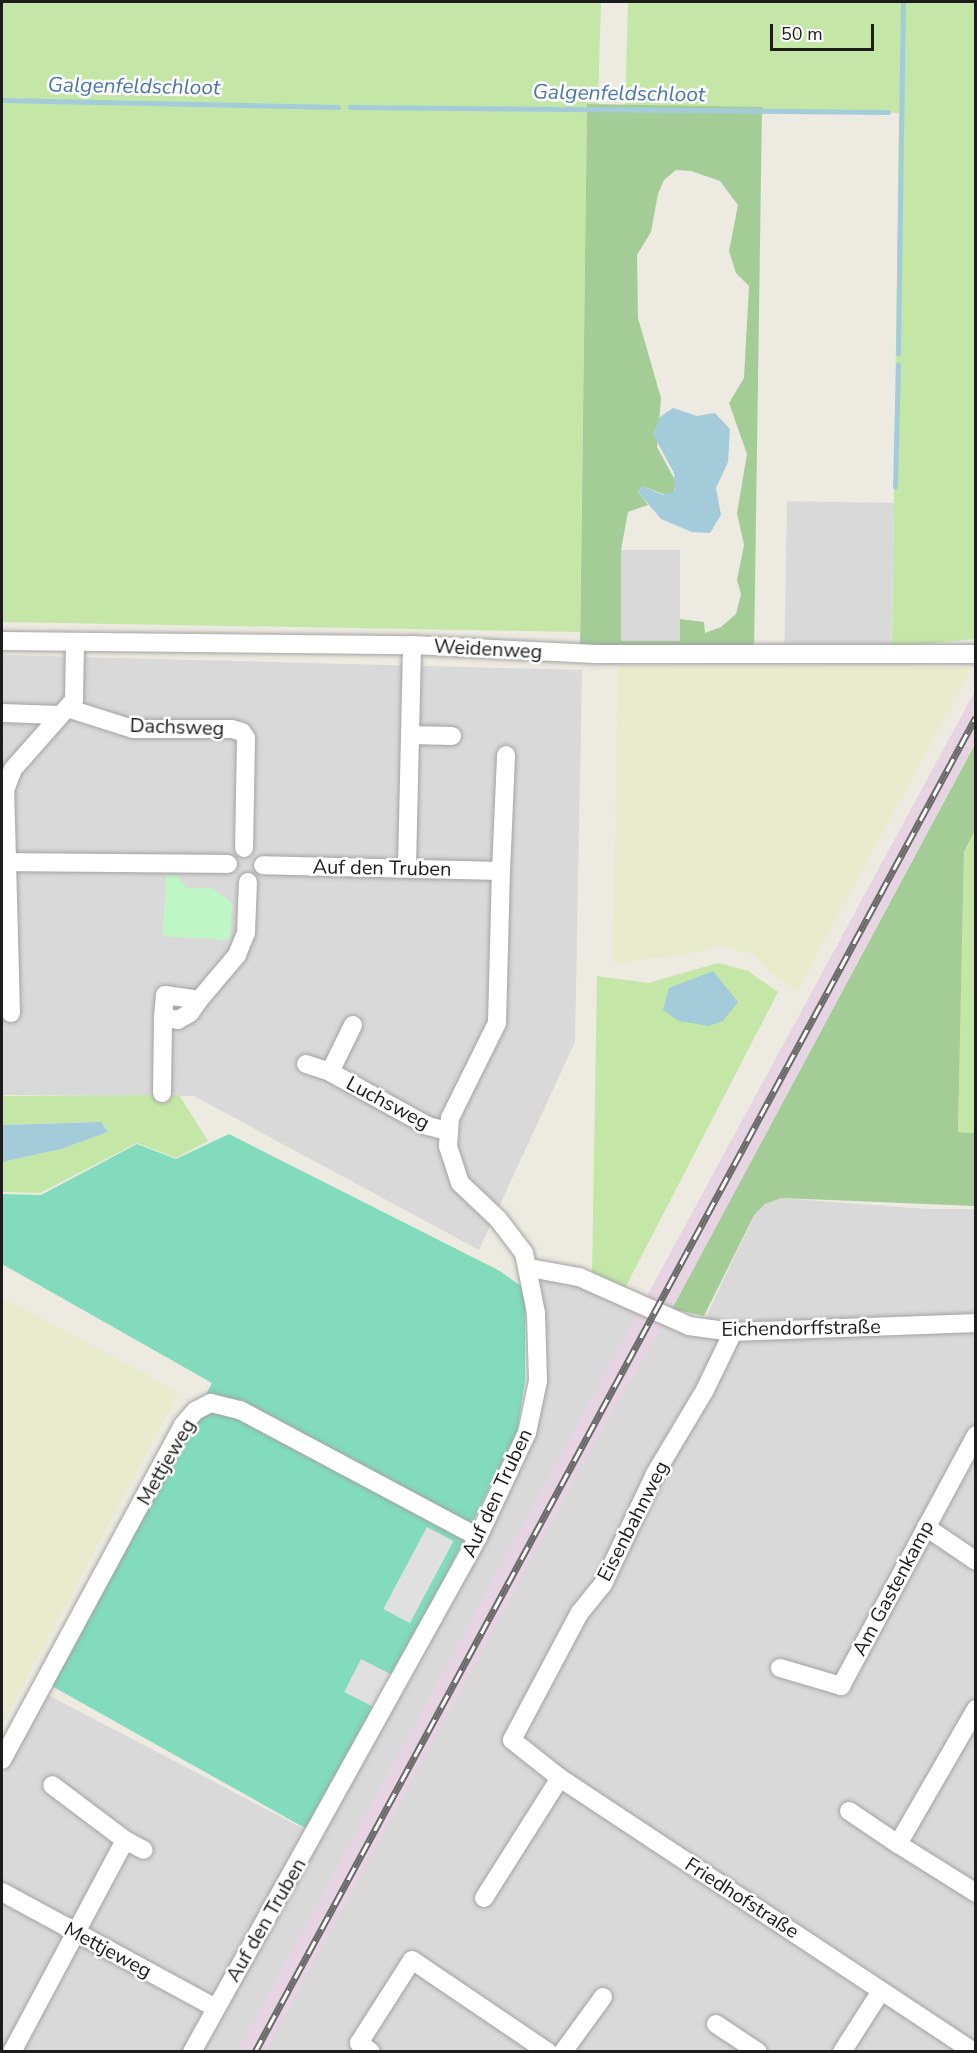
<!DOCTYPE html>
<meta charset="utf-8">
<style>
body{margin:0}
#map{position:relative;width:977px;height:2053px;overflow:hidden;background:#edeae2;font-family:"Nunito Sans",sans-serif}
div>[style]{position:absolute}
.residential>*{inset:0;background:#dad9d9;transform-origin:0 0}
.industrial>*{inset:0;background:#e6d4e2}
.farmland>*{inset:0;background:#e8eccd}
.grass>*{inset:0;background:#c4e7a8}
.forest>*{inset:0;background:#a4cc97}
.park>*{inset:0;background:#bef7c5}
.pitch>*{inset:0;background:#81dbbc}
.parking>*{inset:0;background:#e0e0e0;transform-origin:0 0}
.water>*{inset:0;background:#a3cbda}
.stream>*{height:4.5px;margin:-2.25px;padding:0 2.25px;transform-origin:2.25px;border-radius:2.25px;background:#a3cbda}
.roads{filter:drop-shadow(0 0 2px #a3a3a3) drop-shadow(0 0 2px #a3a3a3)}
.minor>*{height:18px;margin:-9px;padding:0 9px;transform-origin:9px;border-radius:9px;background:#fff}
.rail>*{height:7px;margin-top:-3.5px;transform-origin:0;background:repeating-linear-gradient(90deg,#fff 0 14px,#6a6a6a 0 28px);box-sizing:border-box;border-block:2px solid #6a6a6a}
span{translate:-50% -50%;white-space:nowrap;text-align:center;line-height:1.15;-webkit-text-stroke:5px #fff;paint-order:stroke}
.street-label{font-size:20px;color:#1c1c1c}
.water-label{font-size:21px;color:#4b76a8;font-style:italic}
.frame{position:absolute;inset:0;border:3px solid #1c1c1c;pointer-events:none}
.scale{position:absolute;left:770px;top:24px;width:104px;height:27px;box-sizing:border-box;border:3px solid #1c1c1c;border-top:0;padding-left:8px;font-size:18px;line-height:21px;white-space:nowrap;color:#1c1c1c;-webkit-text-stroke:4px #fff;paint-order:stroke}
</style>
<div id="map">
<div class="residential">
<i style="left:894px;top:503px;width:144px;height:107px;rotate:91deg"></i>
<i style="left:621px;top:550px;width:59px;height:91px"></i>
<i style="clip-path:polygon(2px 655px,582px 670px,575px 1042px,479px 1250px,194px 1096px,2px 1095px)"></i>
<i style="clip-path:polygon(781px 1198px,927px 1209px,975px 1209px,975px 2051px,192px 2052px,397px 1702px,532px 1436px,545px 1393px,539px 1284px,548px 1279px,566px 1281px,697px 1336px,754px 1215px,765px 1204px)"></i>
<i style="clip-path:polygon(46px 1694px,312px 1833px,189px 2051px,2px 2052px,2px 1777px)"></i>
</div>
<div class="industrial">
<i style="clip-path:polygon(975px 691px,975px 743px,672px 1309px,588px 1455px,266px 2051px,237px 2052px)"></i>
</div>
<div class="farmland">
<i style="clip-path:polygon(618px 665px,972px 667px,797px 991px,775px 977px,753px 954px,718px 946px,685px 955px,613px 963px)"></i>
<i style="clip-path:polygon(2px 1297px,179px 1392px,2px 1725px)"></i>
</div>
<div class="grass">
<i style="clip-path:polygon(2px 2px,601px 2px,598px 104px,587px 104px,580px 632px,2px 622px)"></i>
<i style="clip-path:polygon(628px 2px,975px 2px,975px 639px,892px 647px,899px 113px,625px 105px)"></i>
<i style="clip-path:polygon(975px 830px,975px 1133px,958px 1132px,964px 852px)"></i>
<i style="clip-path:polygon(evenodd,718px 963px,748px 971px,778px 992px,625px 1288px,592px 1273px,597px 976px,648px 983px,718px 963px,713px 972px,738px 1002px,669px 988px,686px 983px,713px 972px)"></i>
<i style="clip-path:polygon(179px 1095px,208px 1141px,176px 1158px,137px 1143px,40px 1193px,2px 1192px,2px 1162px,61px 1149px,108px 1132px,101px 1122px,2px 1125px,2px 1096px)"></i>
</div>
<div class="forest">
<i style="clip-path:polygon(evenodd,587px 104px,762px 107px,754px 654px,580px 653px,587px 104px,676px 170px,691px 171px,720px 181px,738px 205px,729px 251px,736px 273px,749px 286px,744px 378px,729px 403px,747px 454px,737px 513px,744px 545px,737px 580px,741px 594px,736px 614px,721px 627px,705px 633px,704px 622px,680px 619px,680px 641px,621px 641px,621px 550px,628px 512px,648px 505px,638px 492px,642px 486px,668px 496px,674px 493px,676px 482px,657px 447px,661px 398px,638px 318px,637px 255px,651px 232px,658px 194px,664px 180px,676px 170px)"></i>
<i style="clip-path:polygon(975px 744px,975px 830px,964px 852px,958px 1132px,975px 1133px,975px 1206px,781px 1198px,765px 1204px,754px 1215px,704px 1316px,672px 1309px)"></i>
</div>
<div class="park">
<i style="clip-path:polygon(176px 875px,187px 888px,212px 888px,232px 903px,230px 940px,163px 936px,166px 876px)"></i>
</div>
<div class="pitch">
<i style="clip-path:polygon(229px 1134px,500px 1271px,525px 1289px,525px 1381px,517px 1432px,379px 1711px,312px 1832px,50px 1685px,212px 1383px,2px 1264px,2px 1194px,41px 1195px,137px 1144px,176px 1159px)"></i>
</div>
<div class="parking">
<i style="left:427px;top:1527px;width:30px;height:93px;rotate:28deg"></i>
<i style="left:361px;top:1659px;width:34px;height:37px;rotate:27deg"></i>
</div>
<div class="water">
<i style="clip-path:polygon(673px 408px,697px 416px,715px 413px,730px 429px,728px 462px,716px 488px,721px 515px,710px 533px,692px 532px,661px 519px,638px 492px,642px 486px,663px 495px,675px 491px,674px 473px,653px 434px,660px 417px)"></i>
<i style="clip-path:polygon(713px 971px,738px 1002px,723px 1021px,709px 1026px,678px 1021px,663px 1010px,669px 988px)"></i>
<i style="clip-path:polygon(101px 1122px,108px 1132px,61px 1149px,2px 1162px,2px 1125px)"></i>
</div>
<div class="stream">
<i style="left:2px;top:100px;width:336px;rotate:1.2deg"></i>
<i style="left:350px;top:107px;width:538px;rotate:0.53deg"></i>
<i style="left:898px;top:354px;width:352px;rotate:-89.2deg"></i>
<i style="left:895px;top:487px;width:122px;rotate:-88.6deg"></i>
</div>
<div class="roads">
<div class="minor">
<i style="left:2px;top:641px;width:410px;rotate:0.6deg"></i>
<i style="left:412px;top:645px;width:184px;rotate:2.8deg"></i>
<i style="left:596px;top:654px;width:380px"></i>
<i style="left:70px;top:709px;width:66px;rotate:17.6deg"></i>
<i style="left:133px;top:729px;width:99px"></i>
<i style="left:232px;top:729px;width:10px;rotate:17deg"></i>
<i style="left:242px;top:732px;width:7px;rotate:56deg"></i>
<i style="left:246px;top:738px;width:110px;rotate:91deg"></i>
<i style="left:2px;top:713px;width:58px;rotate:2deg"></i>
<i style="left:410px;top:735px;width:42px;rotate:1.4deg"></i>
<i style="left:2px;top:862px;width:226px;rotate:0.5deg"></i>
<i style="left:407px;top:867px;width:222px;rotate:-88.7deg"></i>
<i style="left:501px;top:871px;width:116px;rotate:-87.5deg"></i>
<i style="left:199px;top:1000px;width:16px;rotate:125deg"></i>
<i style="left:190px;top:1013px;width:14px;rotate:150deg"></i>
<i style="left:178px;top:1020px;width:15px;rotate:-169deg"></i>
<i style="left:163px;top:1017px;width:22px;rotate:-85deg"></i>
<i style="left:165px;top:995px;width:34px;rotate:8deg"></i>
<i style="left:199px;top:1000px;width:59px;rotate:-49.8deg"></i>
<i style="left:237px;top:955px;width:24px;rotate:-68deg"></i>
<i style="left:246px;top:933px;width:51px;rotate:-87.8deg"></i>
<i style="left:11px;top:1013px;width:223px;rotate:-91.5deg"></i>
<i style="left:5px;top:790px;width:22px;rotate:-69deg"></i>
<i style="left:13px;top:769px;width:92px;rotate:-48.5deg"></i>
<i style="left:74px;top:700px;width:58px;rotate:-89deg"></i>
<i style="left:353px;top:1025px;width:52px;rotate:116.1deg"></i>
<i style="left:330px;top:1072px;width:112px;rotate:28.9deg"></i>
<i style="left:428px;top:1126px;width:20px;rotate:15deg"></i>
<i style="left:306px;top:1064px;width:25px;rotate:18deg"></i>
<i style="left:162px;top:1093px;width:76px;rotate:-89.2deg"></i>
<i style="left:530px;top:1268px;width:50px;rotate:10.4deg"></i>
<i style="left:579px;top:1277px;width:120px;rotate:24deg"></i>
<i style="left:689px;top:1326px;width:44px;rotate:7.8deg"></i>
<i style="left:733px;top:1332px;width:243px;rotate:-2.1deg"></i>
<i style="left:733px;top:1332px;width:64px;rotate:115.8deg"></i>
<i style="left:705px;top:1390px;width:98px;rotate:120.8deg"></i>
<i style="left:655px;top:1474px;width:122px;rotate:115.3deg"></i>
<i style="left:603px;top:1584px;width:36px;rotate:129deg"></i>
<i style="left:580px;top:1612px;width:145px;rotate:118deg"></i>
<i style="left:512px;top:1740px;width:61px;rotate:38.4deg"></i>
<i style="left:560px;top:1778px;width:496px;rotate:33.5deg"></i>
<i style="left:926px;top:1527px;width:60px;rotate:34.2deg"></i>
<i style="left:780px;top:1668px;width:64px;rotate:16.4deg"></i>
<i style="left:841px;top:1686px;width:285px;rotate:-61.7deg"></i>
<i style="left:976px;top:1709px;width:156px;rotate:120deg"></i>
<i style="left:898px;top:1844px;width:92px;rotate:32.1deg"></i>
<i style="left:2px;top:1760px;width:381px;rotate:-61.6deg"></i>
<i style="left:183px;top:1425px;width:18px;rotate:-49deg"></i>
<i style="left:195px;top:1411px;width:18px;rotate:-27deg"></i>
<i style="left:211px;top:1403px;width:30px;rotate:14deg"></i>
<i style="left:240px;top:1410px;width:270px;rotate:28.1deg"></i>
<i style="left:849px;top:1811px;width:59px;rotate:34deg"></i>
<i style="left:125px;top:1840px;width:21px;rotate:28deg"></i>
<i style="left:2px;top:1892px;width:243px;rotate:28.5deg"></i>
<i style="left:484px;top:1898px;width:142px;rotate:-57.7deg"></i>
<i style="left:716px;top:2024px;width:50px;rotate:33.7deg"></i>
<i style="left:12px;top:2052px;width:240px;rotate:-61.9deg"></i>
<i style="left:125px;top:1840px;width:91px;rotate:-143deg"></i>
<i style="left:192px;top:2052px;width:589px;rotate:-60.95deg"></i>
<i style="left:478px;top:1537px;width:115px;rotate:-64.8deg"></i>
<i style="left:527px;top:1433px;width:53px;rotate:-78.1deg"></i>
<i style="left:538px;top:1381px;width:68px;rotate:-91.7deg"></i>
<i style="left:536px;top:1313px;width:61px;rotate:-101.3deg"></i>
<i style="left:524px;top:1253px;width:43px;rotate:-127.4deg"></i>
<i style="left:498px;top:1219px;width:52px;rotate:-136.5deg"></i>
<i style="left:460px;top:1183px;width:39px;rotate:-108deg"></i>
<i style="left:448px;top:1146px;width:28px;rotate:-86deg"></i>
<i style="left:450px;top:1118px;width:106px;rotate:-63.7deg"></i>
<i style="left:497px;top:1023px;width:152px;rotate:-88.5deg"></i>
<i style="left:501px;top:871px;width:238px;rotate:-178.6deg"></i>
<i style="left:371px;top:2052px;width:15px;rotate:-143deg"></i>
<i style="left:359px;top:2043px;width:98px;rotate:-57.4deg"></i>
<i style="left:412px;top:1960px;width:164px;rotate:34.1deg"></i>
<i style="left:563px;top:2052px;width:68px;rotate:-54deg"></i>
<i style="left:842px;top:2052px;width:72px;rotate:-57.4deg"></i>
</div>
</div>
<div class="rail">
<i style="left:255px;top:2052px;width:1517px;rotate:-61.63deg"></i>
</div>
<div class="street-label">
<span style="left:488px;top:649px;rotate:3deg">Weidenweg</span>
<span style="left:177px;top:727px;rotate:2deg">Dachsweg</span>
<span style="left:382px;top:868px;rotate:1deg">Auf den Truben</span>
<span style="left:388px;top:1103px;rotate:28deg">Luchsweg</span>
<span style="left:801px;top:1328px;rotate:-1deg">Eichendorffstraße</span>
<span style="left:166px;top:1462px;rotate:-60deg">Mettjeweg</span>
<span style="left:497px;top:1493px;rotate:-65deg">Auf den Truben</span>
<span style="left:633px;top:1521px;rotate:-63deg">Eisenbahnweg</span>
<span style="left:893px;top:1588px;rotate:-62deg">Am Gastenkamp</span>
<span style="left:742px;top:1898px;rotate:33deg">Friedhofstraße</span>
<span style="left:266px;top:1920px;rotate:-60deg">Auf den Truben</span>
<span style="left:108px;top:1950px;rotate:28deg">Mettjeweg</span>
</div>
<div class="water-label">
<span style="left:134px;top:86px;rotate:1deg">Galgenfeldschloot</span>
<span style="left:619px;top:93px;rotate:1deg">Galgenfeldschloot</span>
</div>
<div class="frame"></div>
<div class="scale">50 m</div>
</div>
